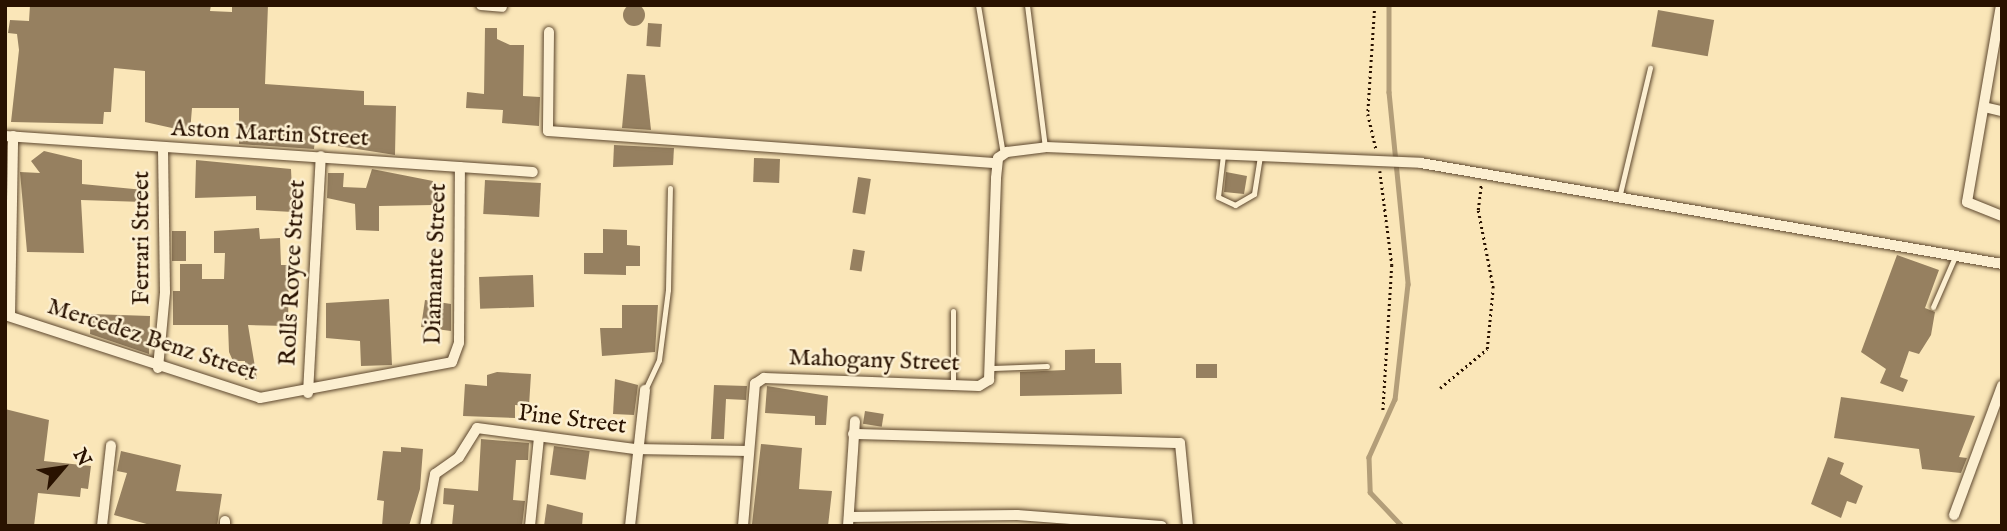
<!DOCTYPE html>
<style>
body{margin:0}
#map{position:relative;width:2007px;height:531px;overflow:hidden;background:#fae6b8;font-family:"IM FELL English",serif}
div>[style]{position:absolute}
.stream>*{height:4.5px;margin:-2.25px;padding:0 2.25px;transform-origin:2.25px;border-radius:2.25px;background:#b39e79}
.building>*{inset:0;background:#968060;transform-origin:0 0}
.round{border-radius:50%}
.path>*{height:2.5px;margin-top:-1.25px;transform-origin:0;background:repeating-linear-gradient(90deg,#291200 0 2px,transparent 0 5.5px)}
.roads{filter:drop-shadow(0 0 2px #5d472e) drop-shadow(0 0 2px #5d472e)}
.service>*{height:5px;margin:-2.5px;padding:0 2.5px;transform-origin:2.5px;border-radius:2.5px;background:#fcefd1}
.minor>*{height:10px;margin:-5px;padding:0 5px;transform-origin:5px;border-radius:5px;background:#fcefd1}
span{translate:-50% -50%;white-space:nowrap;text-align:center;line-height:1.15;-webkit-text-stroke:5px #fcefd1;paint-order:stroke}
.street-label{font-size:24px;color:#291200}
.frame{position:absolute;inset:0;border:7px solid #291200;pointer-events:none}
.north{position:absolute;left:28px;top:433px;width:70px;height:70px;-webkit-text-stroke:5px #fcefd1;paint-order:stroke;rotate:61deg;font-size:19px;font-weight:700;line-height:28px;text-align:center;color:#291200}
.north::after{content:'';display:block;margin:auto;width:24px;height:32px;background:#291200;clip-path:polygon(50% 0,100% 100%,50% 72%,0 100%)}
</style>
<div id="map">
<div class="stream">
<i style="left:1389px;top:5px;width:87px;rotate:90deg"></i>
<i style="left:1389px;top:92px;width:193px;rotate:84.3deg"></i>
<i style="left:1408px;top:284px;width:116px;rotate:96.4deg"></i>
<i style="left:1395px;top:399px;width:64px;rotate:114.1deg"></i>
<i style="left:1369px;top:457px;width:35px;rotate:88deg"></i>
<i style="left:1370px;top:492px;width:47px;rotate:46.7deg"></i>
</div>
<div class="building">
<i class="round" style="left:623px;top:4px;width:22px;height:22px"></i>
<i style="clip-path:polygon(30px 5px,211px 5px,210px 11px,232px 12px,232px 6px,268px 5px,265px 84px,364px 91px,364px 105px,396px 106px,395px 155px,338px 146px,338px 132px,316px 130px,314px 149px,239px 144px,239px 108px,192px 108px,190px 132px,145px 122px,145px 71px,114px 68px,111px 112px,104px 112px,103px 124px,11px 122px,19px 50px,17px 34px,8px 33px,10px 20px,29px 21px)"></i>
<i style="left:1658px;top:10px;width:57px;height:37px;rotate:10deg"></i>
<i style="left:648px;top:23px;width:14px;height:23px;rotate:4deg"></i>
<i style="clip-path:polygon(485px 28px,497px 28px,497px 39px,510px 45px,524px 45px,523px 96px,540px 97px,539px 126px,502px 123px,503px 110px,466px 108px,467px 92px,484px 94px)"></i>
<i style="clip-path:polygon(627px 74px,645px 75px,651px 130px,622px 128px)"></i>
<i style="clip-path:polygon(614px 145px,674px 148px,673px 165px,613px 167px)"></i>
<i style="clip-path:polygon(44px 151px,82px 160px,82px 184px,144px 190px,144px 202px,81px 200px,84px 253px,27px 252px,20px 172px,40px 173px,31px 161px)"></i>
<i style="left:754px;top:158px;width:26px;height:24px;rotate:2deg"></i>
<i style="clip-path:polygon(196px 160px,291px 169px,293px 212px,256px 210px,256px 196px,195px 198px)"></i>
<i style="clip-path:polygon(372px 169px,433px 181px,433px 205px,379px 206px,379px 231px,356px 230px,355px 204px,327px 198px,328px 173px,344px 173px,343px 187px,366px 188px)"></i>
<i style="clip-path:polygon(1226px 172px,1247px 176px,1244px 194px,1224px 192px)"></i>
<i style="left:858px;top:177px;width:13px;height:36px;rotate:9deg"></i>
<i style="left:485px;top:180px;width:56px;height:34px;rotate:3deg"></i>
<i style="clip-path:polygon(259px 228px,260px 239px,280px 238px,281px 265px,289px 265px,288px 326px,248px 325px,257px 379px,245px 380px,245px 361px,233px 361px,229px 352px,228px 325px,173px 325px,173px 291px,180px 291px,180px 264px,202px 264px,202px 279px,224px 279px,225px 253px,214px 253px,214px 231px)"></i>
<i style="clip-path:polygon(603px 229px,627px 230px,627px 245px,640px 246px,640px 266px,626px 266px,626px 275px,584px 274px,584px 253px,603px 253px)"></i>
<i style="left:172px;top:231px;width:14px;height:30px"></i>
<i style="left:853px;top:249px;width:12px;height:21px;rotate:9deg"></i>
<i style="clip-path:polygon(1897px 255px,1939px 270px,1925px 308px,1935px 312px,1931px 335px,1919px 354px,1909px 351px,1900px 377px,1908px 380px,1903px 392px,1880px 383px,1886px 369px,1861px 352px)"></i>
<i style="left:533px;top:275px;width:32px;height:54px;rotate:88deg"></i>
<i style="clip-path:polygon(389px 299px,392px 365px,361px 366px,360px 341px,326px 338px,326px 303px)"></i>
<i style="clip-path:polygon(425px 300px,451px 304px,451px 331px,421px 327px)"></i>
<i style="clip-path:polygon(622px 305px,658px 305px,655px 352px,602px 356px,600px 328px,622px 328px)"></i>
<i style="clip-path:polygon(91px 314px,150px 316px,149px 354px,90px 334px)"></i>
<i style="clip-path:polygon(1095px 349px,1095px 363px,1121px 363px,1122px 394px,1020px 396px,1020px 372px,1065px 370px,1065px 350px)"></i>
<i style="left:1196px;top:364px;width:21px;height:14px"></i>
<i style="clip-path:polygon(497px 372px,531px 374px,529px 406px,515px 405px,515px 418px,463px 416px,465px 384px,487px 386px,487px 375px)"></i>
<i style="clip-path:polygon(615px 379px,638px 385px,634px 415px,613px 414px)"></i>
<i style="clip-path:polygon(714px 385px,747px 386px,746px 400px,726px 399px,724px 439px,711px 439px)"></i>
<i style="clip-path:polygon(767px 386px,828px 396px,826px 425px,815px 425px,815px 416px,765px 413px)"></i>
<i style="clip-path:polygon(1841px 397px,1975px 416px,1959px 457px,1967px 458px,1961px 473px,1922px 469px,1919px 449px,1834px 438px)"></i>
<i style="clip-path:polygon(5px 409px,49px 420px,44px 461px,91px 466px,88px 489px,81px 488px,80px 497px,38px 493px,34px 526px,5px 526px)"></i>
<i style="left:865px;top:411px;width:19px;height:13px;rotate:9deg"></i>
<i style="clip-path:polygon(481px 439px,529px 443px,528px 460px,516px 460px,513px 500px,525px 501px,522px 526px,452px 526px,454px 505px,443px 504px,444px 488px,478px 491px)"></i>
<i style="clip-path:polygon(761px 444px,802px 448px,799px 489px,832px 491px,828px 526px,752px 524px)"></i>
<i style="left:554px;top:446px;width:36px;height:29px;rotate:8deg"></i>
<i style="clip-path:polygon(401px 447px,423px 449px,420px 489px,409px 526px,382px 526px,384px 501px,377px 500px,383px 451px,401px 452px)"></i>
<i style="clip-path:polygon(121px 451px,181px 465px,176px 491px,222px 494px,217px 526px,154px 526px,114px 515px,127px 473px,117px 471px)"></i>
<i style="clip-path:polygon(1828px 457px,1844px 463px,1840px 474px,1863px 486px,1856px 504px,1847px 501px,1841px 518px,1811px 504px)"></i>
<i style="clip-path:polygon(547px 504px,583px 513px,582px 526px,544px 526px)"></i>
</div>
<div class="path">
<i style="left:1375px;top:5px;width:109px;rotate:93.7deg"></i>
<i style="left:1368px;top:114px;width:35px;rotate:77deg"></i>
<i style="left:1380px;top:171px;width:95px;rotate:82.7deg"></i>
<i style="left:1392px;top:265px;width:147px;rotate:93.5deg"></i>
<i style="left:1440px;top:388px;width:61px;rotate:-39.7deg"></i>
<i style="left:1487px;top:349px;width:61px;rotate:-84.4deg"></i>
<i style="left:1493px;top:288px;width:79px;rotate:-100.9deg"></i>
<i style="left:1478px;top:210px;width:26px;rotate:-83deg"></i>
</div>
<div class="roads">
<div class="service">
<i style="left:978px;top:5px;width:151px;rotate:80.5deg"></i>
<i style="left:1027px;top:5px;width:143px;rotate:82.8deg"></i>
<i style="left:1223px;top:155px;width:42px;rotate:96.8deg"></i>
<i style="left:1218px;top:197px;width:19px;rotate:25deg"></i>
<i style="left:1235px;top:205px;width:22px;rotate:-30deg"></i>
<i style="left:1254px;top:194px;width:38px;rotate:-81deg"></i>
<i style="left:1619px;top:198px;width:134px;rotate:-76.6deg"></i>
<i style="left:1933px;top:307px;width:52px;rotate:-66.4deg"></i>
<i style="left:993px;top:368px;width:54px;rotate:-2.1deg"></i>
<i style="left:953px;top:385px;width:74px;rotate:-90deg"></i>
<i style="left:645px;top:390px;width:33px;rotate:-65deg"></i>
<i style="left:659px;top:360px;width:71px;rotate:-82.7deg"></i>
<i style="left:668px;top:290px;width:102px;rotate:-88.9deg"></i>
</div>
<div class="minor">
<i style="left:481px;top:5px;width:21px;rotate:5deg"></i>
<i style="left:2001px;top:5px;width:200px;rotate:99.8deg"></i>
<i style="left:1967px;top:202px;width:38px;rotate:22deg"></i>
<i style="left:549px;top:32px;width:99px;rotate:90.6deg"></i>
<i style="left:548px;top:131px;width:450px;rotate:4.1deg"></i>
<i style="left:1984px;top:107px;width:18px;rotate:13deg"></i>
<i style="left:5px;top:136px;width:529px;rotate:3.9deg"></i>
<i style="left:5px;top:315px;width:268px;rotate:18deg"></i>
<i style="left:260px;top:398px;width:195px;rotate:-10.6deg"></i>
<i style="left:452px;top:362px;width:20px;rotate:-70deg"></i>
<i style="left:459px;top:343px;width:176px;rotate:-89.7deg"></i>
<i style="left:10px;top:316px;width:180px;rotate:-89deg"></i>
<i style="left:158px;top:368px;width:76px;rotate:-84.7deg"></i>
<i style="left:165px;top:292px;width:143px;rotate:-90.8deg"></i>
<i style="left:308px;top:393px;width:237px;rotate:-86.9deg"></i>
<i style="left:853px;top:434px;width:327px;rotate:1.6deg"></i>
<i style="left:1180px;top:443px;width:83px;rotate:84.5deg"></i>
<i style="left:1954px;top:515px;width:138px;rotate:-69.6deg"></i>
<i style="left:849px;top:517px;width:168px;rotate:-0.7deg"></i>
<i style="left:1017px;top:515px;width:145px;rotate:4.3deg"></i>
<i style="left:102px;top:526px;width:81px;rotate:-83.6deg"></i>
<i style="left:225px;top:526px;width:5px;rotate:-90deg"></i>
<i style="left:425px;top:526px;width:53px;rotate:-79.1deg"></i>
<i style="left:435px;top:474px;width:29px;rotate:-35deg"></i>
<i style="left:459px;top:457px;width:34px;rotate:-58deg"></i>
<i style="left:477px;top:428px;width:159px;rotate:7.6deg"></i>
<i style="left:635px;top:449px;width:114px;rotate:1deg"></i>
<i style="left:530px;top:526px;width:89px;rotate:-84.2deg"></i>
<i style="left:630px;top:526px;width:137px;rotate:-83.7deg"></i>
<i style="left:743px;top:526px;width:143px;rotate:-85.2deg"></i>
<i style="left:755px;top:384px;width:11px;rotate:-34deg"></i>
<i style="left:764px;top:378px;width:215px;rotate:2.1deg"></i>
<i style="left:979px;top:386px;width:12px;rotate:-31deg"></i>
<i style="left:989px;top:380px;width:202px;rotate:-88deg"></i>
<i style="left:996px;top:178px;width:20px;rotate:-84deg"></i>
<i style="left:998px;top:158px;width:11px;rotate:-34deg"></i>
<i style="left:1007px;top:152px;width:38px;rotate:-7deg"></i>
<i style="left:1045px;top:147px;width:376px;rotate:2.4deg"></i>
<i style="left:1421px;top:163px;width:590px;rotate:9.86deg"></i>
<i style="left:848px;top:526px;width:105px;rotate:-86.2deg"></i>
</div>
</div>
<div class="street-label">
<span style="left:270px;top:134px;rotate:3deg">Aston Martin Street</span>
<span style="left:142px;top:238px;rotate:-90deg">Ferrari Street</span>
<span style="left:436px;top:264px;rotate:-88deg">Diamante Street</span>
<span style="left:293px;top:273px;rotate:-87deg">Rolls Royce Street</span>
<span style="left:152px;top:340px;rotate:18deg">Mercedez Benz Street</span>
<span style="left:874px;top:361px;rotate:2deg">Mahogany Street</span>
<span style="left:572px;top:420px;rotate:7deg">Pine Street</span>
</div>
<div class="frame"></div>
<div class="north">N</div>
</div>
